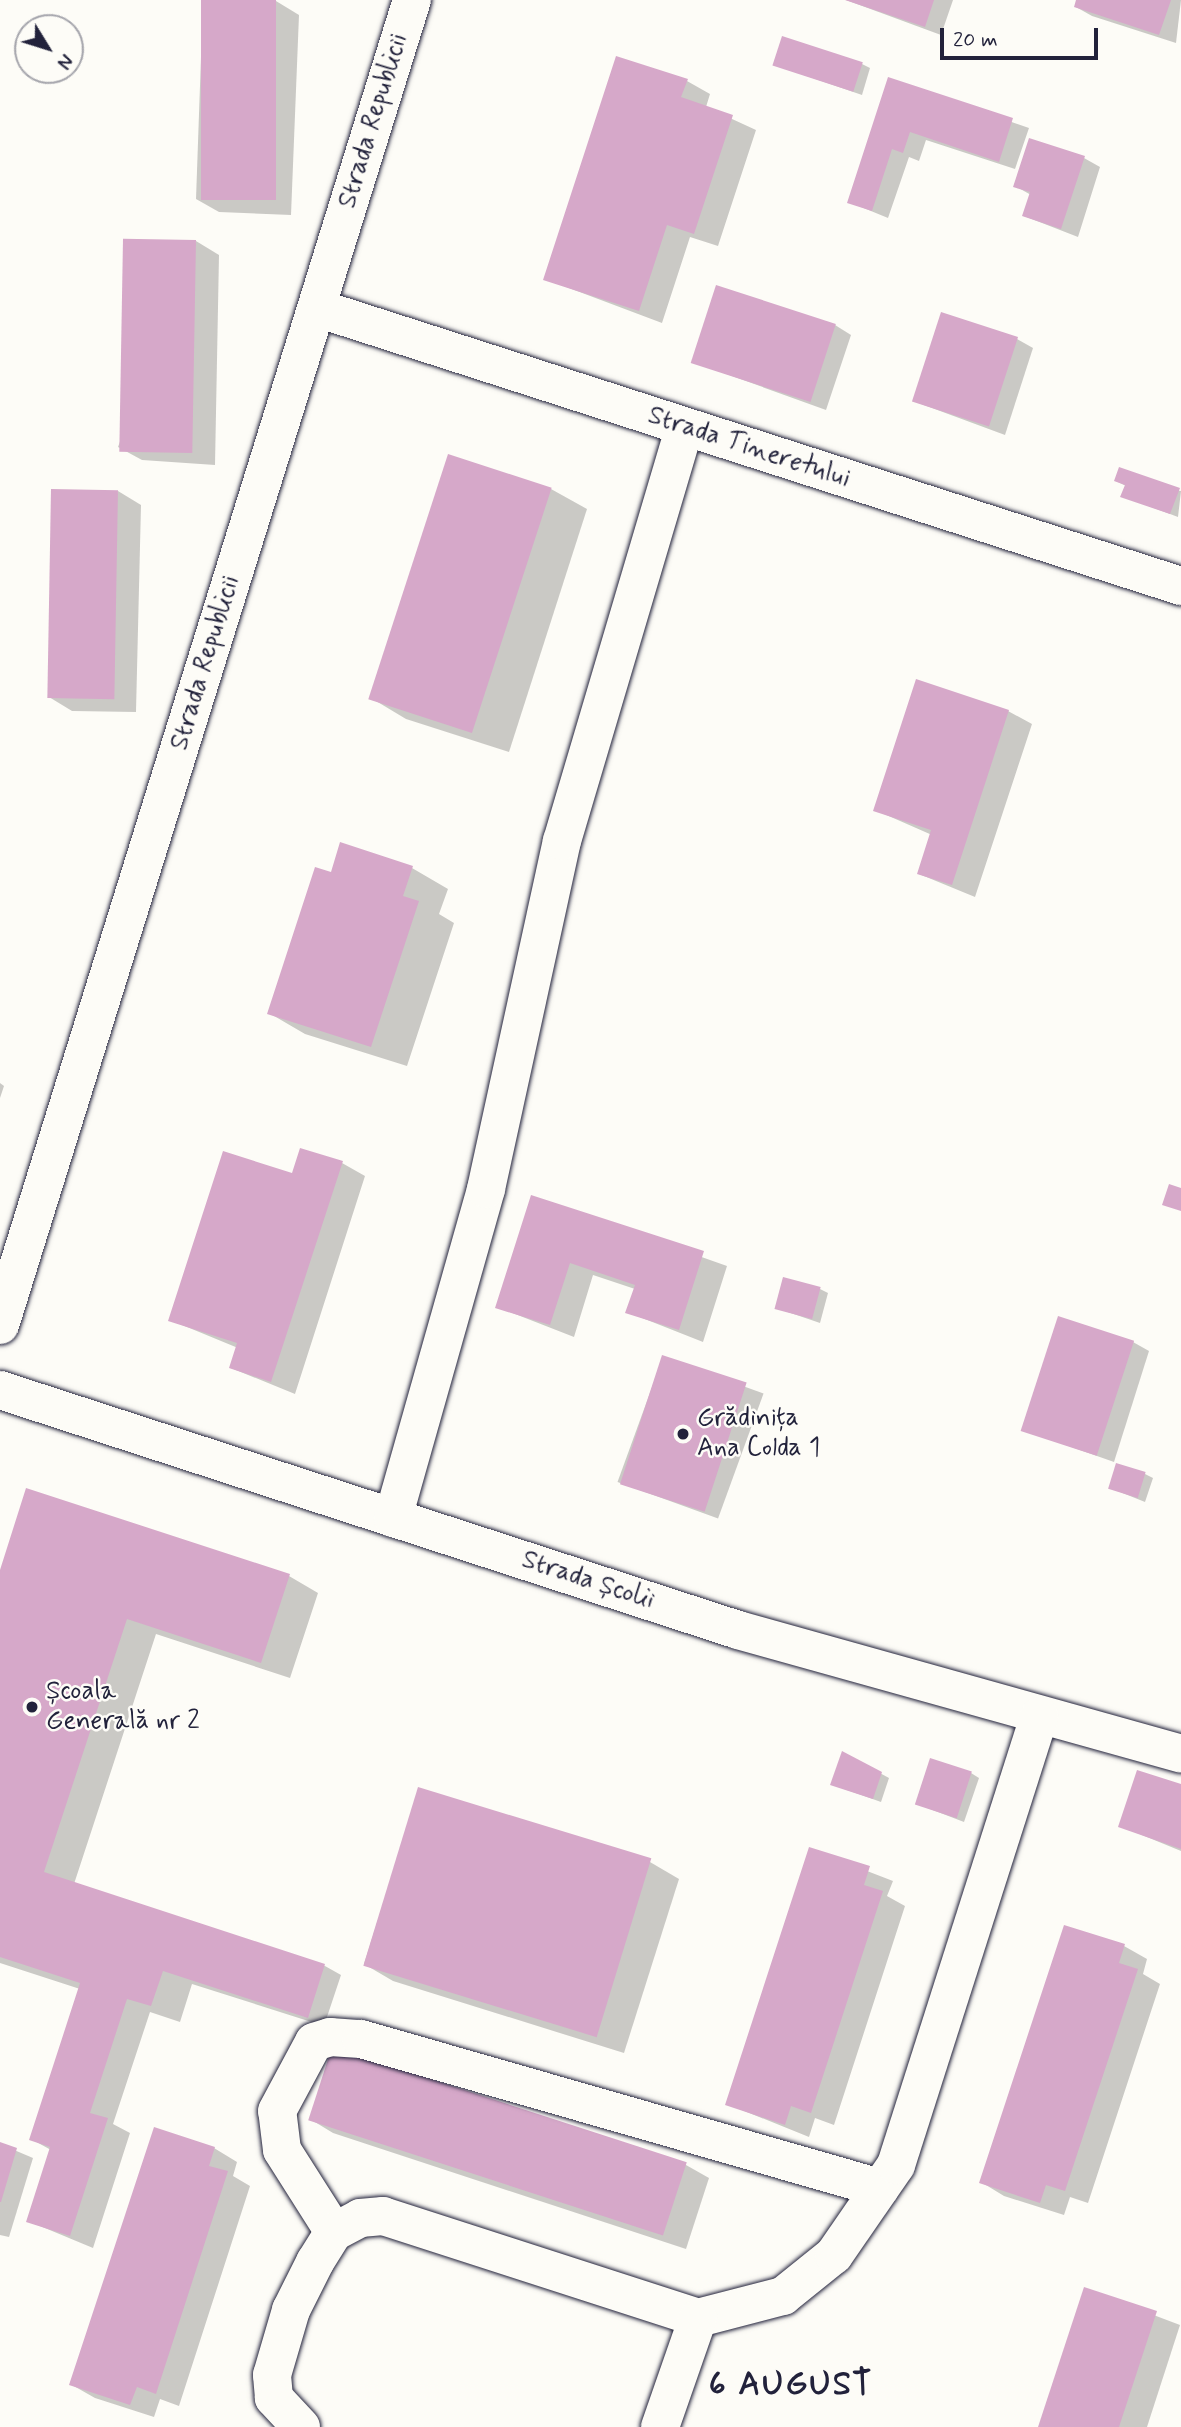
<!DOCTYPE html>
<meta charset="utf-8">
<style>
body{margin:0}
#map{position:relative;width:1181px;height:2427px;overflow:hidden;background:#fdfcf7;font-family:Mynerve,sans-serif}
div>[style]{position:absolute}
.shadow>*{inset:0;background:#0003;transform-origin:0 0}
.building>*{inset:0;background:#d6a8c9;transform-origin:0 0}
.roads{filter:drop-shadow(0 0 2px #22223b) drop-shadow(0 0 2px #22223b)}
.minor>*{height:38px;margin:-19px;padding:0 19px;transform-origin:19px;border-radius:19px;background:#fdfcf7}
.dots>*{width:19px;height:19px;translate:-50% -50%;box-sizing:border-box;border:4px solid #fdfcf7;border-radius:50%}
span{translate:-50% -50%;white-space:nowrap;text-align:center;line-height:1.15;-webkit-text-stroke:5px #fdfcf7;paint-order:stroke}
.street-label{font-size:26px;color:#22223b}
.poi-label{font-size:26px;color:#22223b}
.left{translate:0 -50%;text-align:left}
.district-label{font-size:33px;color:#22223b;font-weight:700;letter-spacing:2px}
.north{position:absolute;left:14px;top:14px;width:70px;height:70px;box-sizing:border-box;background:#fdfcf7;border:2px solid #a5a5ac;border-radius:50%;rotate:128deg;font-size:19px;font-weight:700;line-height:28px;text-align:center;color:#22223b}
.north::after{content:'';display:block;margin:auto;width:24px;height:32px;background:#22223b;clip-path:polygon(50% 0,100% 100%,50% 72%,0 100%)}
.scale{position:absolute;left:940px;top:28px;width:158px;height:32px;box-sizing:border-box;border:4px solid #22223b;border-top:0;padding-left:9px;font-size:21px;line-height:24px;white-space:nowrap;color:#22223b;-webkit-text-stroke:5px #fdfcf7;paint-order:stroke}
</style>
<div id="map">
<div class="shadow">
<i style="clip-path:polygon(203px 0,276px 1px,299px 15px,291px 215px,219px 212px,196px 199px)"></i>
<i style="clip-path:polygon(846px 0,953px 0,941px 35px)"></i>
<i style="clip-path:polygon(1078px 0,1181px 0,1176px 43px,1092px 16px,1076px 7px)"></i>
<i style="clip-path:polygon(862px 64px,870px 68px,862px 95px,775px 65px)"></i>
<i style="clip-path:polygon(889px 79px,1029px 128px,1015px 169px,926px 140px,919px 161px,909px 157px,888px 218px,849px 202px)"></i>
<i style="clip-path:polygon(687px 81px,710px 94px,706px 107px,756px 130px,718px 246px,690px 237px,662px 323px,545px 279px)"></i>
<i style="clip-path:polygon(1084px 158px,1100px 167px,1078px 237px,1024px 216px,1031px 195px,1015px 186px)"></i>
<i style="clip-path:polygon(196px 241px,219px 255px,215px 465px,142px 460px,118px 447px)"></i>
<i style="clip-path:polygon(835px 325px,851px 335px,826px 410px,693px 362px)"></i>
<i style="clip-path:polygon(1017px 339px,1033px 348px,1005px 435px,913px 401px)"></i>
<i style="clip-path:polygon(1116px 481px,1181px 491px,1178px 517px,1122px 496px,1126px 486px)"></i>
<i style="clip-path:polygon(551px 489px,587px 509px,509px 752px,406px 719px,371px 698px)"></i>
<i style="clip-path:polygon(118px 491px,141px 505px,136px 712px,72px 711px,49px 697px)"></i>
<i style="clip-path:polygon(1008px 711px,1032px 724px,975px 897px,919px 874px,932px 835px,875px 810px)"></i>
<i style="clip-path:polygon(412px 868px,448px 889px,439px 914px,454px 923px,407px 1066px,305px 1034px,269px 1013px,332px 874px)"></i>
<i style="clip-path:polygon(0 1083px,4px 1086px,0 1098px)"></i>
<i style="clip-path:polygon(342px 1163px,365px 1176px,295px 1394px,231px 1368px,238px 1348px,170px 1320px,294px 1176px)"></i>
<i style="clip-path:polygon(532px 1197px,727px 1266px,703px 1342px,627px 1312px,635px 1289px,593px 1275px,574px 1337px,497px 1307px)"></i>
<i style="clip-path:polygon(820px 1289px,828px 1293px,820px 1323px,776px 1308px)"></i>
<i style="clip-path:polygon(1133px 1342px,1149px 1351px,1114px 1462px,1023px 1430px)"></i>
<i style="left:663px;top:1357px;width:107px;height:133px;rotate:20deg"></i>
<i style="clip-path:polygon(1145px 1474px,1153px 1478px,1145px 1502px,1110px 1488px)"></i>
<i style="clip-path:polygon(27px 1491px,289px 1576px,318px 1593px,290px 1678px,156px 1634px,74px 1884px,325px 1966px,341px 1975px,324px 2026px,192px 1984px,180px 2022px,150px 2012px,113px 2124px,130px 2133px,93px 2248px,28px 2221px,51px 2150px,31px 2139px,80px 1989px,0 1963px,0 1575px)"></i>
<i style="clip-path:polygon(843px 1753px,889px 1778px,881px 1802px,833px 1785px)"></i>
<i style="clip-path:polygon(971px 1773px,979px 1778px,964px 1822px,917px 1804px)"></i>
<i style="clip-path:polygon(1181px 1786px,1181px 1851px,1120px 1826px)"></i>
<i style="clip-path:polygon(419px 1790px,650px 1862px,679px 1879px,624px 2053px,393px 1981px,364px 1964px)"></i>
<i style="clip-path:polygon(810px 1849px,893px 1881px,887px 1896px,905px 1906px,834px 2125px,815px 2118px,809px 2137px,727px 2104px)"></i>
<i style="clip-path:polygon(1124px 1946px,1147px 1959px,1143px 1974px,1160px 1984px,1088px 2203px,1070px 2197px,1064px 2215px,1004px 2196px,981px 2182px)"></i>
<i style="clip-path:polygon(310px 2119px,686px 2165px,709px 2178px,686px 2249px,333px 2133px)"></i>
<i style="clip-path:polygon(0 2144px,33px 2158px,9px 2237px,0 2235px)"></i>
<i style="clip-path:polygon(214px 2148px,237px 2162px,233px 2176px,250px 2186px,179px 2406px,160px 2399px,154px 2417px,95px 2398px,72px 2385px)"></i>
<i style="clip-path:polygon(1085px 2289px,1180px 2325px,1147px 2427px,1040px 2427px)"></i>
</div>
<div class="building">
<i style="left:201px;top:0;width:75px;height:200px"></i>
<i style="clip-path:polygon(845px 0,934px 0,925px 27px)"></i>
<i style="clip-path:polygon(1076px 0,1171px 0,1159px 35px,1074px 7px)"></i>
<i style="left:782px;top:36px;width:85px;height:31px;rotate:18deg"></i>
<i style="clip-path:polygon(616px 56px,688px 79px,681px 97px,733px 115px,694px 234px,667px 225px,639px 311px,543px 280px)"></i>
<i style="clip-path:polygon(888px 77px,1013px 118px,999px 162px,910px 132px,903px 153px,892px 149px,872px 211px,847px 203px)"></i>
<i style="clip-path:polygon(1029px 138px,1085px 156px,1061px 229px,1022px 216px,1030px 192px,1013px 187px)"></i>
<i style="left:196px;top:240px;width:213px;height:73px;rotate:91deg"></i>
<i style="left:716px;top:285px;width:126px;height:82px;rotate:18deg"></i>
<i style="left:941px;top:312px;width:81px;height:94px;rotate:18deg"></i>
<i style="left:448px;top:454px;width:109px;height:258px;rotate:18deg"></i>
<i style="clip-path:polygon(1119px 467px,1180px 488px,1170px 514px,1120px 497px,1125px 485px,1114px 481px)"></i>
<i style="left:51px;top:489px;width:67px;height:209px;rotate:1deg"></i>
<i style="clip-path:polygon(916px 679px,1009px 710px,952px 885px,917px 874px,931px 830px,873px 811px)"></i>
<i style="clip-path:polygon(340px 842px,413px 866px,403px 896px,419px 901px,371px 1047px,267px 1014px,315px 867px,331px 872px)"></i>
<i style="clip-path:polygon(300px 1148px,343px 1161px,271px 1382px,229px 1368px,237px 1343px,168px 1321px,223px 1151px,292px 1173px)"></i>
<i style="clip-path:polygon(1169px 1184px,1181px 1188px,1181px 1211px,1162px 1205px)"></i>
<i style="clip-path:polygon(531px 1195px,704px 1251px,679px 1330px,625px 1313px,635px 1285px,570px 1263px,550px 1325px,495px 1308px)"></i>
<i style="left:783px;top:1277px;width:39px;height:33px;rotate:15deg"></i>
<i style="left:1058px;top:1316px;width:80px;height:121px;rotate:18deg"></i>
<i style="left:662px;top:1355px;width:89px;height:136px;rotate:18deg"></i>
<i style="left:1116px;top:1463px;width:31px;height:27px;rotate:17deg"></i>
<i style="clip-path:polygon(26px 1488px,290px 1574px,261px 1663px,127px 1619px,44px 1872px,325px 1964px,308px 2018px,163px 1971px,151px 2006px,127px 1999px,90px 2113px,108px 2118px,70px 2236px,26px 2222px,50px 2147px,29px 2140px,80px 1983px,0 1957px,0 1570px)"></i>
<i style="clip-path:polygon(842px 1751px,882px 1772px,873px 1799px,830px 1785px)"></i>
<i style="left:930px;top:1758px;width:44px;height:49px;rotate:18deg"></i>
<i style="clip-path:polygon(1137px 1770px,1181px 1784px,1181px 1849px,1118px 1827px)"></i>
<i style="left:418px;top:1787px;width:244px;height:187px;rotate:17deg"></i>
<i style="clip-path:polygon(809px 1847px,870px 1866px,864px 1885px,883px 1891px,811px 2113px,791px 2106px,785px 2125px,725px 2105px)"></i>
<i style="clip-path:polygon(1064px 1925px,1125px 1944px,1119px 1963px,1138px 1969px,1065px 2191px,1046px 2185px,1040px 2203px,979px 2183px)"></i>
<i style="left:332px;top:2047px;width:373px;height:77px;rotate:18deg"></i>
<i style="clip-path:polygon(154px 2127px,215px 2147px,209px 2166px,228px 2171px,156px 2394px,137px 2387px,130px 2405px,69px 2385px)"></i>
<i style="clip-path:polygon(0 2142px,17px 2148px,1px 2202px,0 2202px)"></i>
<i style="clip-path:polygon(1084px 2287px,1157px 2311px,1119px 2427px,1038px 2427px)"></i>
</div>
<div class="roads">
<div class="minor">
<i style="left:317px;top:308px;width:908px;rotate:17.84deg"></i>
<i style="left:0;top:1325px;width:1388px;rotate:-72.73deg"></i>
<i style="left:0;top:1390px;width:776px;rotate:18.01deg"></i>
<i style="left:738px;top:1630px;width:460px;rotate:15.6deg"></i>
<i style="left:393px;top:1518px;width:342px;rotate:-74.2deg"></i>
<i style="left:486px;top:1189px;width:356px;rotate:-77.7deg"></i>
<i style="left:562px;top:841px;width:431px;rotate:-73.5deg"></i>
<i style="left:334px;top:2232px;width:97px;rotate:-122.4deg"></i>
<i style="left:282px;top:2150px;width:39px;rotate:-97deg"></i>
<i style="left:277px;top:2111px;width:78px;rotate:-61.8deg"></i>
<i style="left:314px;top:2042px;width:17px;rotate:-17deg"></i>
<i style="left:330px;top:2037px;width:31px;rotate:4deg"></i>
<i style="left:361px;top:2039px;width:540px;rotate:16.02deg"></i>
<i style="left:301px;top:2427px;width:40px;rotate:-133deg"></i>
<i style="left:274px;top:2398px;width:23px;rotate:-95deg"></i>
<i style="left:272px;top:2375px;width:68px;rotate:-73.7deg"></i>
<i style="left:291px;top:2310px;width:54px;rotate:-63.4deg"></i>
<i style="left:315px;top:2262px;width:36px;rotate:-58deg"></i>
<i style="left:334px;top:2232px;width:30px;rotate:-28deg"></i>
<i style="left:360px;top:2218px;width:23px;rotate:-5deg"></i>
<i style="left:383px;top:2216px;width:331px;rotate:17.9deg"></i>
<i style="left:698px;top:2318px;width:88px;rotate:-14.5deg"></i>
<i style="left:783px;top:2296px;width:65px;rotate:-38.8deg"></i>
<i style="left:834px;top:2255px;width:109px;rotate:-55.4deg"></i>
<i style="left:896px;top:2165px;width:471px;rotate:-72.3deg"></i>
<i style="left:660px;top:2427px;width:115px;rotate:-70.8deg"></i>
</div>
</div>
<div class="dots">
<i style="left:683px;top:1434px;background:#22223b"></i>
<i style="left:32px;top:1707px;background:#22223b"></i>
</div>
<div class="street-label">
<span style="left:374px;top:121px;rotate:-73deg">Strada Republicii</span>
<span style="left:749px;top:448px;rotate:18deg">Strada Tineretului</span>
<span style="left:206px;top:663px;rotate:-73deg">Strada Republicii</span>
<span style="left:588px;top:1581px;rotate:18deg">Strada Școlii</span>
</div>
<div class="poi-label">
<span class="left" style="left:697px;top:1434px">Grădinița<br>Ana Colda 1</span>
<span class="left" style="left:46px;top:1707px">Școala<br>Generală nr 2</span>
</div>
<div class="district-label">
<span style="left:791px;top:2386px">6 AUGUST</span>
</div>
<div class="north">N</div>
<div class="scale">20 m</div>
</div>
